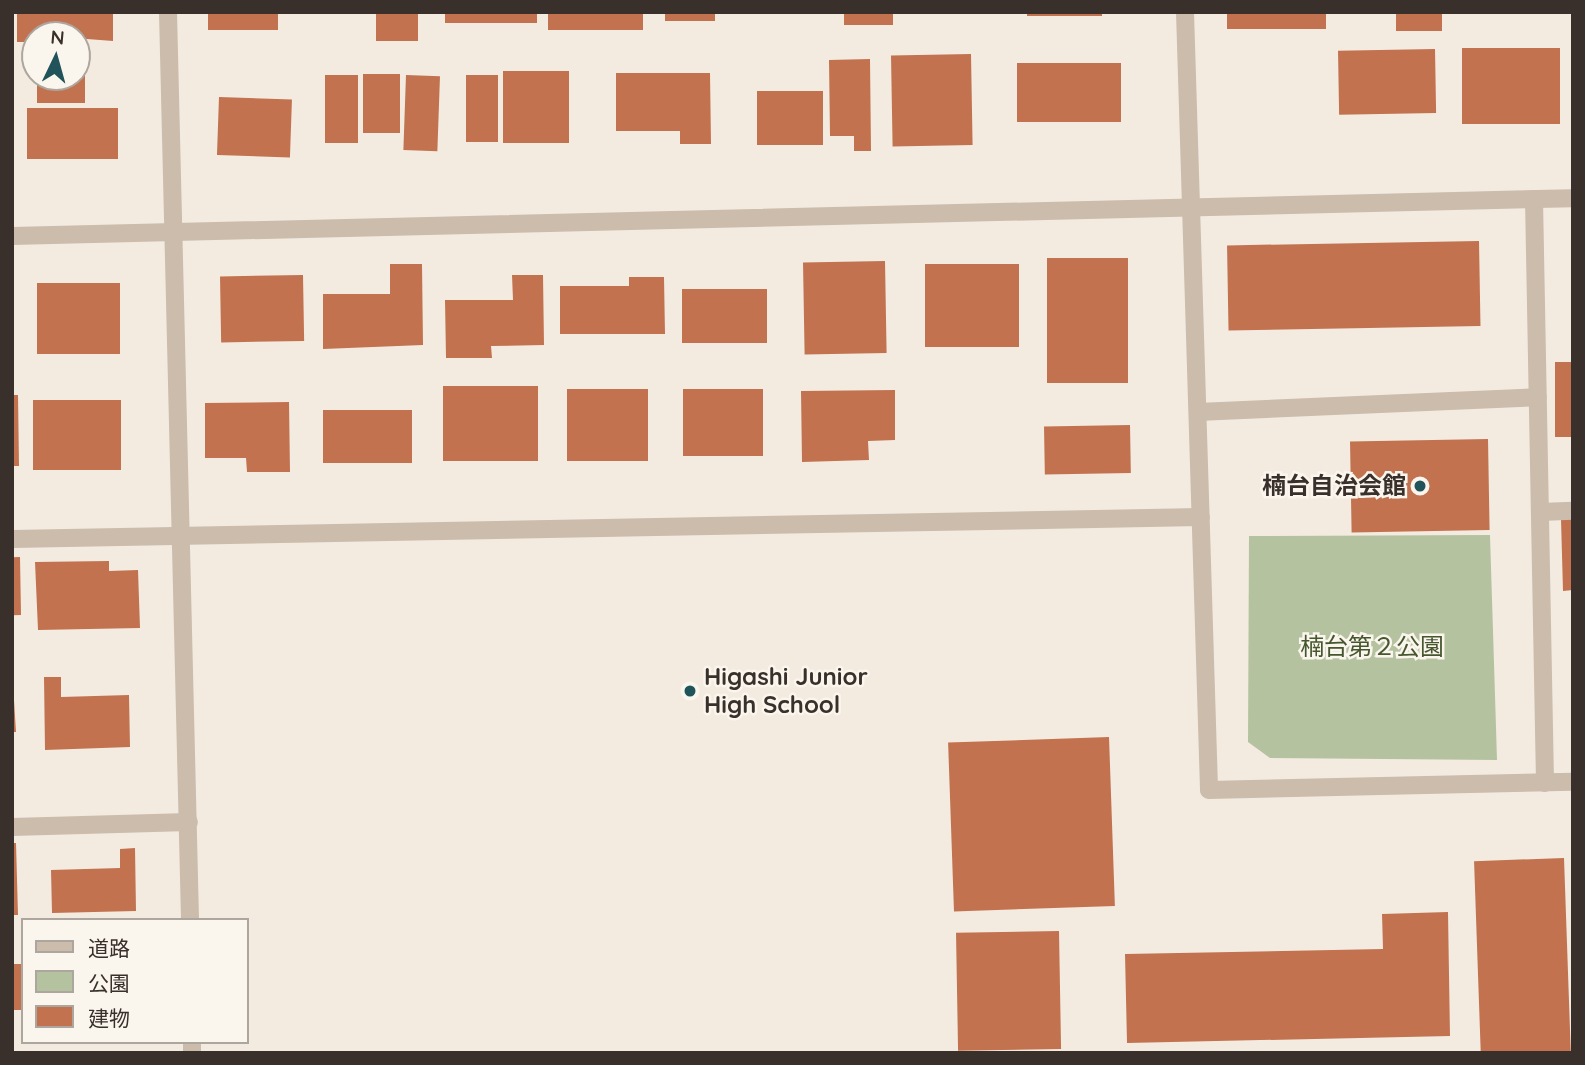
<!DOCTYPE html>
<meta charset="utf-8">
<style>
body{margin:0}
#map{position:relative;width:1585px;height:1065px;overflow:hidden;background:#f3ebe0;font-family:Quicksand,"Noto Sans JP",sans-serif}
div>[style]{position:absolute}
.green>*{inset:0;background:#b4c2a0}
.building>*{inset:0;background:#c2724f;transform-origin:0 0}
.minor>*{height:18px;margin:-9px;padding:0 9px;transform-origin:9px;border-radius:9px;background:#cbbcac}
.dots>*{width:19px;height:19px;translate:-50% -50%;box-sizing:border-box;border:4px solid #faf5ed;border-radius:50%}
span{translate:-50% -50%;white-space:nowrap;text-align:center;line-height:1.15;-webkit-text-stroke:5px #faf5ed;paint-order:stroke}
.poi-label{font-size:24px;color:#39302b;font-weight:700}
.right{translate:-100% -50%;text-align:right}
.left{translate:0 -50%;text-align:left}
.park-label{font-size:24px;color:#46572f}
.frame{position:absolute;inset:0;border:14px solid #39302b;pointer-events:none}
.legend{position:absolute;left:21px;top:918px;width:228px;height:126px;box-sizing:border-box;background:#faf5ed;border:2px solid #ada69f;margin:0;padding:9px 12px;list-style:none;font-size:21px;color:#39302b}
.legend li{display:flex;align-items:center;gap:14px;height:35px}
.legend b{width:35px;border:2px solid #ada69f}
.north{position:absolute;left:21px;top:21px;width:70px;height:70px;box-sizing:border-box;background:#faf5ed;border:2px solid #ada69f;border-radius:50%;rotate:5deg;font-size:19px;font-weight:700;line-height:28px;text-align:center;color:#39302b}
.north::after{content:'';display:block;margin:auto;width:24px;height:32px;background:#21535a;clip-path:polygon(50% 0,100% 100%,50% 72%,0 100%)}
</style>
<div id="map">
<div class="green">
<i style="clip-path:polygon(1490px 535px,1497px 760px,1270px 758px,1248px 742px,1249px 536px)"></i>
</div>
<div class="building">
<i style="clip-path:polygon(17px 12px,113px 12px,113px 41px,35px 35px,35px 42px,17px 42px)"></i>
<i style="left:208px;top:12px;width:70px;height:18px"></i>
<i style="left:376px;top:12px;width:42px;height:29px"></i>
<i style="left:445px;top:12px;width:92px;height:11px"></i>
<i style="left:548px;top:12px;width:95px;height:18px"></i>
<i style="left:665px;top:12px;width:50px;height:9px"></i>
<i style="left:844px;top:12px;width:49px;height:13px"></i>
<i style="left:1027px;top:12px;width:75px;height:4px"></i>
<i style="left:1227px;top:12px;width:99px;height:17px"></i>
<i style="left:1396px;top:12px;width:46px;height:19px"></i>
<i style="left:1560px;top:48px;width:76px;height:98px;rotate:90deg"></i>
<i style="left:1435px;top:49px;width:64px;height:97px;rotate:89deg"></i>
<i style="left:971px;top:54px;width:91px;height:80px;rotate:89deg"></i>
<i style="clip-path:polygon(870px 59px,871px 151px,854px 151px,854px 136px,830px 136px,829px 60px)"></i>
<i style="left:1121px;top:63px;width:59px;height:104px;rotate:90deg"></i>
<i style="left:503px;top:71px;width:66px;height:72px"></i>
<i style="clip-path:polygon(616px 73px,710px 73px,711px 144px,680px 144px,680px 131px,616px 131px)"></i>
<i style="left:85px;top:74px;width:29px;height:48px;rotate:90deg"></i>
<i style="left:363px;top:74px;width:37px;height:59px"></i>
<i style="left:325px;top:75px;width:33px;height:68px"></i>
<i style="left:406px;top:75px;width:34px;height:75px;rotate:2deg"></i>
<i style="left:466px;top:75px;width:32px;height:67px"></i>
<i style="left:823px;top:91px;width:54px;height:66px;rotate:90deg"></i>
<i style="left:219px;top:97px;width:73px;height:58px;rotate:2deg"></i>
<i style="left:27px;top:108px;width:91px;height:51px"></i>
<i style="left:1479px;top:241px;width:85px;height:252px;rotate:89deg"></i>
<i style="left:1047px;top:258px;width:81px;height:125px"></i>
<i style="left:885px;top:261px;width:92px;height:82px;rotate:89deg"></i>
<i style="clip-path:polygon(390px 264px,422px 264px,423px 345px,323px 349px,323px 294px,390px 294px)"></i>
<i style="left:925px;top:264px;width:94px;height:83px"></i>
<i style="left:303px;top:275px;width:66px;height:83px;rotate:89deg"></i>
<i style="clip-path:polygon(512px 275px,543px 275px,544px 345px,491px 346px,492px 358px,446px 358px,445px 300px,513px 300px)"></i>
<i style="clip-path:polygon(629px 277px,664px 277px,665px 334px,560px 334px,560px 286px,629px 286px)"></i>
<i style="left:120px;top:283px;width:71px;height:83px;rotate:90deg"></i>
<i style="left:767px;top:289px;width:54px;height:85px;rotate:90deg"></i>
<i style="left:1555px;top:362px;width:18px;height:75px"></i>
<i style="left:443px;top:386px;width:95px;height:75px"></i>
<i style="left:648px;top:389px;width:72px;height:81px;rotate:90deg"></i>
<i style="left:763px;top:389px;width:67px;height:80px;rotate:90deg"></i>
<i style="clip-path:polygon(895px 390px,895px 440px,868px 441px,869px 460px,802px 462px,801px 391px)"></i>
<i style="clip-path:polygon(12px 395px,18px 395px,19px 466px,12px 466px)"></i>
<i style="left:121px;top:400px;width:70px;height:88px;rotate:90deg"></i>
<i style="clip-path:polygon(289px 402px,290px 472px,247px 472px,246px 458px,205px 458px,205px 403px)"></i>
<i style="left:412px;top:410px;width:53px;height:89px;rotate:90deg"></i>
<i style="left:1130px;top:425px;width:48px;height:86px;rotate:89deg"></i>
<i style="left:1488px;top:439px;width:91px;height:138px;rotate:89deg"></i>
<i style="clip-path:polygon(1561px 519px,1573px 519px,1573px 590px,1563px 591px)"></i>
<i style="left:20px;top:557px;width:58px;height:8px;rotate:89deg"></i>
<i style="clip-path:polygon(109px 561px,109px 571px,138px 570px,140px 628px,38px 630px,35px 562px)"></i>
<i style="clip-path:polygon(12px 669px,16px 732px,12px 732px)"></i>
<i style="clip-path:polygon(44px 677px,61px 677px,61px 697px,129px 695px,130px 747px,45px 750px)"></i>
<i style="left:1109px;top:737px;width:169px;height:161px;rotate:88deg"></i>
<i style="clip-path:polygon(12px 843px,16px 843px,18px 915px,12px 915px)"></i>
<i style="clip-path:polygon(135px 848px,136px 911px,52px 913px,51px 870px,120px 868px,120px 849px)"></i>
<i style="left:1564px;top:858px;width:195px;height:90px;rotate:88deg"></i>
<i style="clip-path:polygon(1448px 912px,1450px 1036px,1127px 1043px,1125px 954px,1383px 949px,1382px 914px)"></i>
<i style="left:1059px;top:931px;width:118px;height:103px;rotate:89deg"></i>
<i style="left:23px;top:964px;width:46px;height:11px;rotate:90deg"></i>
</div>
<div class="minor">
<i style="left:168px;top:12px;width:908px;rotate:88.61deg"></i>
<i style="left:1185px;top:12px;width:778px;rotate:88.23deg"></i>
<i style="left:1209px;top:790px;width:364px;rotate:-1.3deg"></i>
<i style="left:1534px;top:199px;width:584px;rotate:88.92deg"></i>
<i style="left:12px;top:236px;width:1561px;rotate:-1.39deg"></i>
<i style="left:1198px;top:412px;width:340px;rotate:-2.5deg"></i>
<i style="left:1540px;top:512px;width:33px;rotate:-2deg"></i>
<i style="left:12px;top:539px;width:1189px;rotate:-1.06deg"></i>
<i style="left:12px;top:827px;width:177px;rotate:-1.6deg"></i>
<i style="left:192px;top:1042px;width:11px;rotate:90deg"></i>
</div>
<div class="dots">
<i style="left:1420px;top:486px;background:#21535a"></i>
<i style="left:690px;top:691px;background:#21535a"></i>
</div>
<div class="poi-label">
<span class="right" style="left:1406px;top:486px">楠台自治会館</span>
<span class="left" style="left:704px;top:691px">Higashi Junior<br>High School</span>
</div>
<div class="park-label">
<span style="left:1372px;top:647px">楠台第２公園</span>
</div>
<div class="frame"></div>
<ul class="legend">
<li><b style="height:9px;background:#cbbcac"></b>道路</li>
<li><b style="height:19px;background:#b4c2a0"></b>公園</li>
<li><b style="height:19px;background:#c2724f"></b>建物</li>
</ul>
<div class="north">N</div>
</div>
